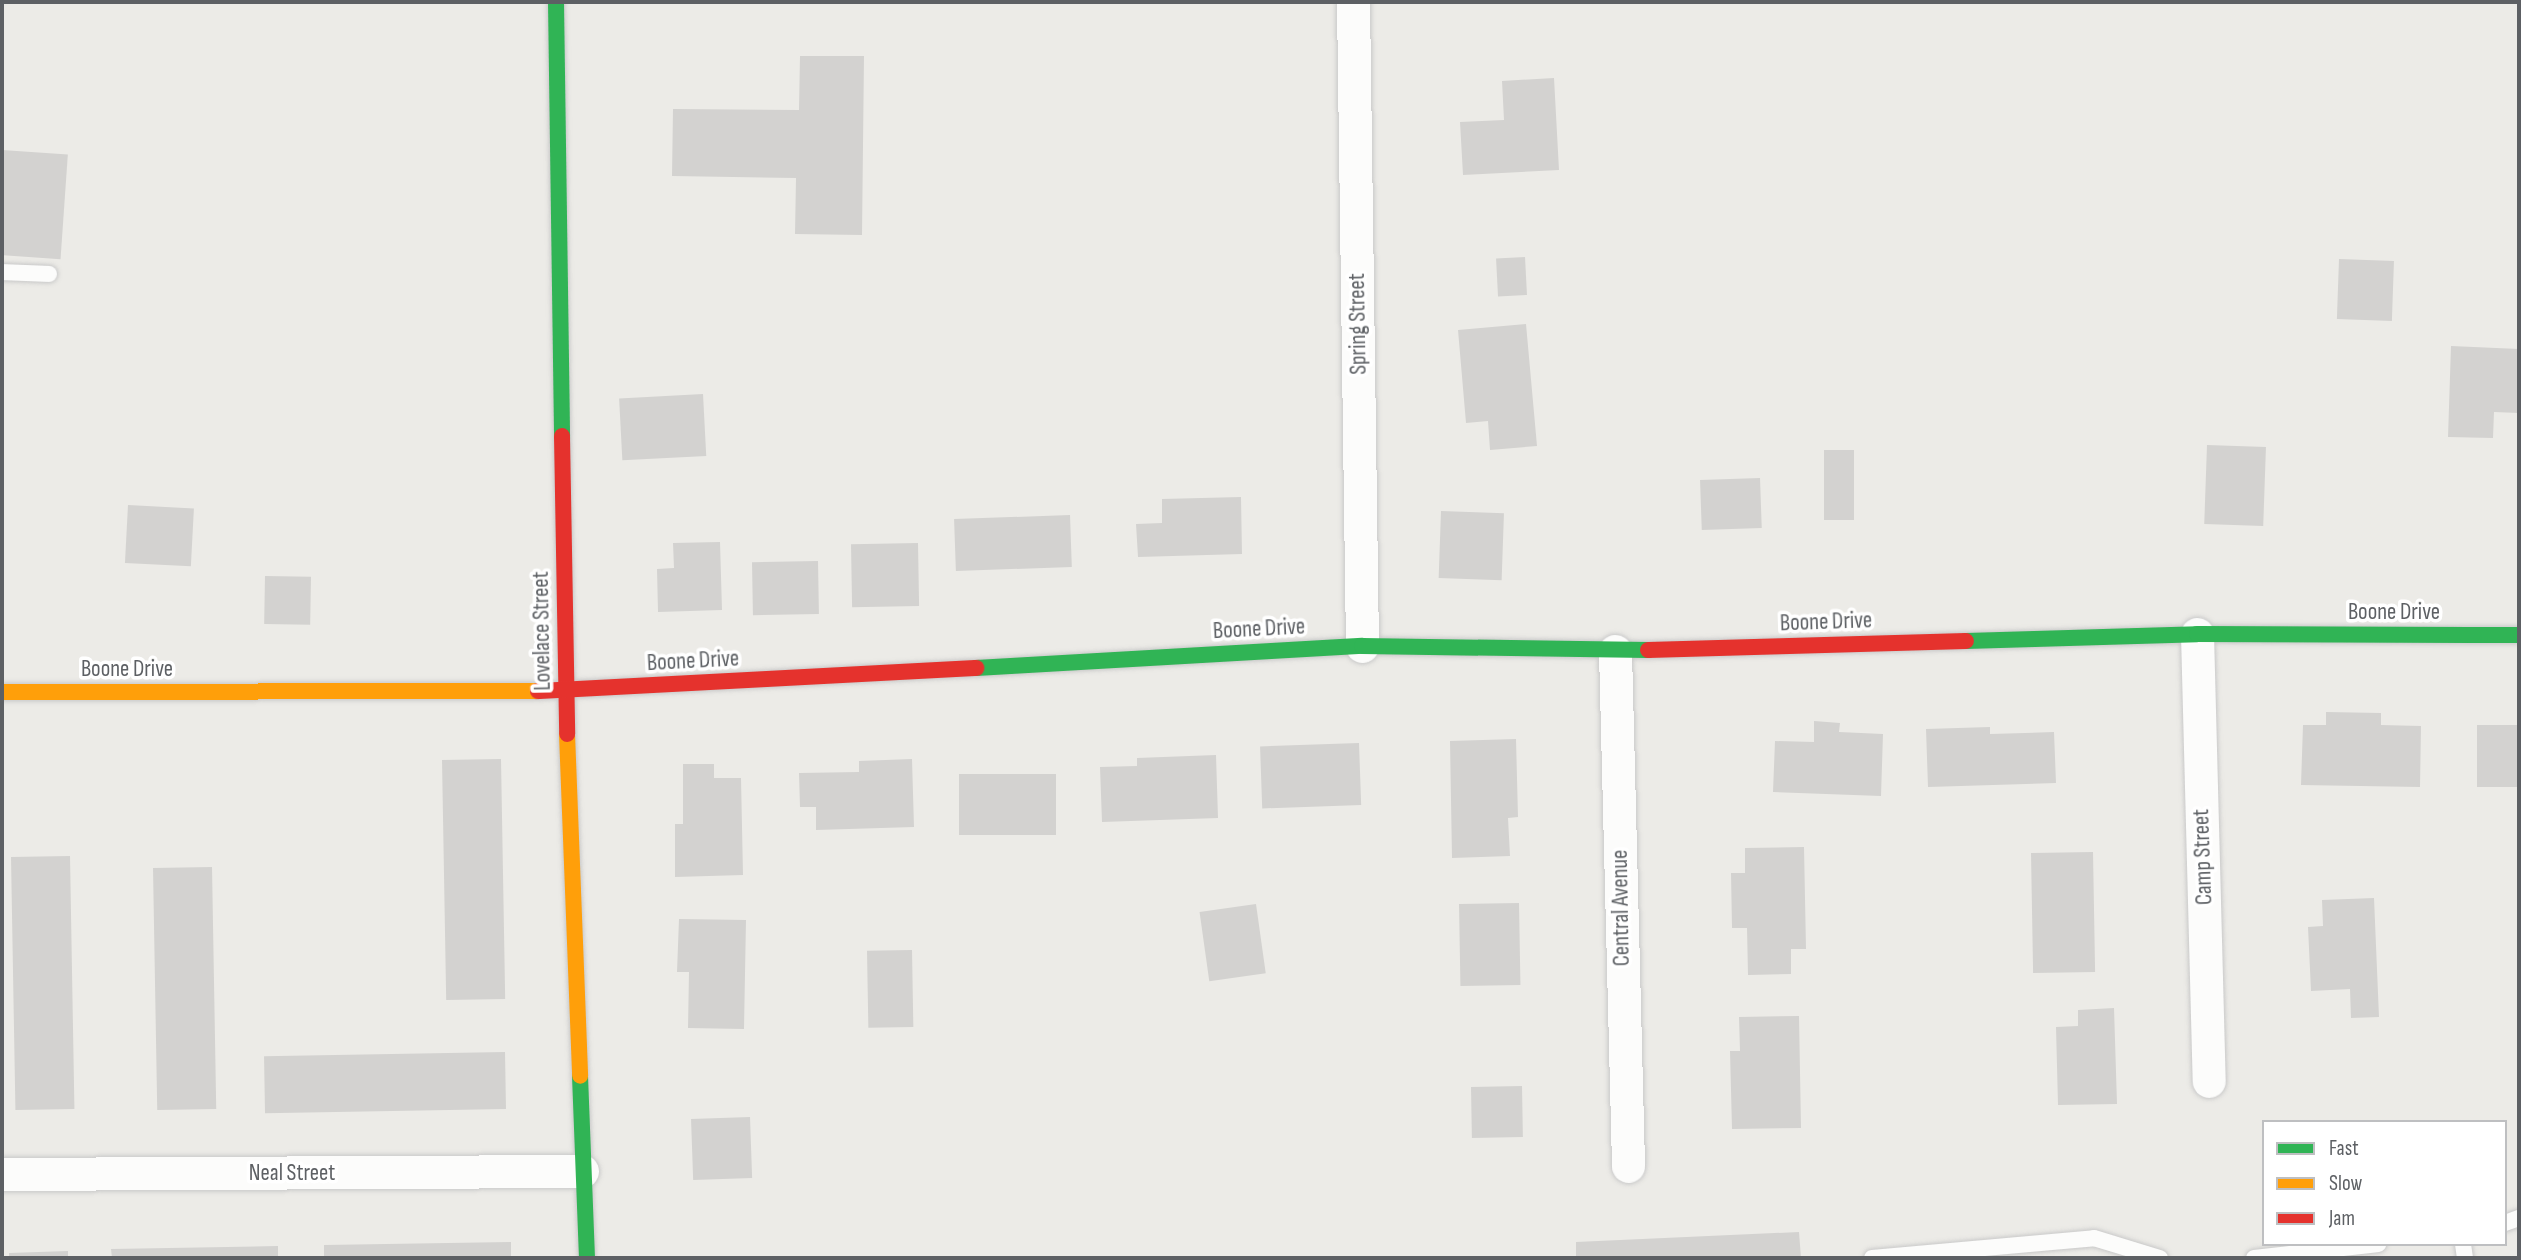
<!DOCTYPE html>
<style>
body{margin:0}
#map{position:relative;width:2521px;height:1260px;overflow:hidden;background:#ecebe7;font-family:"Sofia Sans Condensed",sans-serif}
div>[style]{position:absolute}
.building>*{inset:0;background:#d3d2d0;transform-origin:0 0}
.roads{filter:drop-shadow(0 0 2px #c9c9c9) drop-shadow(0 0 2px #c9c9c9)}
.lane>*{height:16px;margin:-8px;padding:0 8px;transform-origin:8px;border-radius:8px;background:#fcfcfb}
.street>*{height:33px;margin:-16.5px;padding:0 16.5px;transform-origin:16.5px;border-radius:16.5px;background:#fcfcfb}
.fast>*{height:16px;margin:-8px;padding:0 8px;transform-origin:8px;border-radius:8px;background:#30b455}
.slow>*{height:16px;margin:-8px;padding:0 8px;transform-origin:8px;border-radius:8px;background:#ff9f0a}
.jam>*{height:16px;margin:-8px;padding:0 8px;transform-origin:8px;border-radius:8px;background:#e5322d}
span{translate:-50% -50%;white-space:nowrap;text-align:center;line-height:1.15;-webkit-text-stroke:7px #fff;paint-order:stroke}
.street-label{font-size:23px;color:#5d6064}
.frame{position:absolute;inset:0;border:4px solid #5d6064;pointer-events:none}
.legend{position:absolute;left:2262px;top:1120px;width:245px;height:126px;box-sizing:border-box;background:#fff;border:2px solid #bebfc1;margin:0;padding:9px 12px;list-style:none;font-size:21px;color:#5d6064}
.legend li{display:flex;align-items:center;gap:14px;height:35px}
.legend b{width:35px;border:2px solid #bebfc1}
</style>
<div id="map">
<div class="building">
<i style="clip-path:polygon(800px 56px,864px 56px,862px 235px,795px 234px,796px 178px,672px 176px,673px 109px,799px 110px)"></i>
<i style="clip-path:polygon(1554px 78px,1559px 170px,1463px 175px,1460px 122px,1504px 120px,1502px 81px)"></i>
<i style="left:2px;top:150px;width:66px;height:105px;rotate:4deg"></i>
<i style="left:1525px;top:257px;width:38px;height:29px;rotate:87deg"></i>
<i style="left:2339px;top:259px;width:55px;height:60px;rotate:2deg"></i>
<i style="clip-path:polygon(1526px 324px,1537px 446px,1490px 450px,1488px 421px,1466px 423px,1458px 330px)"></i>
<i style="clip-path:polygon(2451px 346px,2519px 349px,2519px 413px,2494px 412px,2493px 438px,2448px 437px)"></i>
<i style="left:703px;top:394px;width:62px;height:84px;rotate:87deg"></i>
<i style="left:2207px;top:445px;width:59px;height:79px;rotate:2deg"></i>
<i style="left:1824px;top:450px;width:30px;height:70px"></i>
<i style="left:1760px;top:478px;width:50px;height:60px;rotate:88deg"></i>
<i style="clip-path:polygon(1241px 497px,1242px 554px,1138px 557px,1136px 524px,1162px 523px,1162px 499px)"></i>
<i style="left:128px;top:505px;width:66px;height:58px;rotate:3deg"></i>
<i style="left:1441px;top:511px;width:63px;height:67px;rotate:2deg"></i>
<i style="left:1070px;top:515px;width:52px;height:116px;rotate:88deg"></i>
<i style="clip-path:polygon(720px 542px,722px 610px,658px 612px,657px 569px,674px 568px,673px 543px)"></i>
<i style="left:918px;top:543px;width:63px;height:67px;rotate:89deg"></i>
<i style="left:818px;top:561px;width:53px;height:66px;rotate:89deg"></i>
<i style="left:265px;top:576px;width:46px;height:48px;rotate:1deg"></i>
<i style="clip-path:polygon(2326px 712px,2381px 713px,2381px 725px,2421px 726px,2420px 787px,2301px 785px,2303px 725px,2326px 725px)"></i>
<i style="clip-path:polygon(1814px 721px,1840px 723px,1839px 732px,1883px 734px,1881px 796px,1773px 792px,1775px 741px,1814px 742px)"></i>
<i style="left:2477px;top:725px;width:42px;height:62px"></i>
<i style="clip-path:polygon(1990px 727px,1990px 734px,2054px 732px,2056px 783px,1928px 787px,1926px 729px)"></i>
<i style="clip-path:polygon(1516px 739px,1518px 817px,1508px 818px,1510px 856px,1452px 858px,1450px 741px)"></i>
<i style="left:1359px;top:743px;width:62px;height:99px;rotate:88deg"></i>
<i style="clip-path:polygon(1216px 755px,1218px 818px,1102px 822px,1100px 767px,1137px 766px,1137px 758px)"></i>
<i style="left:501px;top:759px;width:240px;height:59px;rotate:89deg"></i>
<i style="clip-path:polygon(912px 759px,914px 827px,816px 830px,816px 807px,800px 807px,799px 773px,859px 772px,859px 761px)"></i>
<i style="clip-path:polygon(683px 764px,714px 764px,714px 778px,741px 778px,743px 875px,675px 877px,675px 824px,683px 824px)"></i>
<i style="left:959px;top:774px;width:97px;height:61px"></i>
<i style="clip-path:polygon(1804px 847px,1806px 949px,1791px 949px,1791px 974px,1748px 975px,1747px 928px,1732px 928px,1731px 873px,1745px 873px,1745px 848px)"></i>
<i style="left:2093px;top:852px;width:120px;height:62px;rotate:89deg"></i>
<i style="left:70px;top:856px;width:253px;height:59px;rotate:89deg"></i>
<i style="left:212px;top:867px;width:242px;height:59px;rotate:89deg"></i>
<i style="clip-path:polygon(2374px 898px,2379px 1017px,2351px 1018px,2350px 989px,2311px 991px,2308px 927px,2323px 926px,2322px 900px)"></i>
<i style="left:1519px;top:903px;width:82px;height:60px;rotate:89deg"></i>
<i style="left:1256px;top:904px;width:70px;height:57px;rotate:82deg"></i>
<i style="clip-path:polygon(679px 919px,746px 920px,744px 1029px,688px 1028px,689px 972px,677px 972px)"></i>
<i style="left:912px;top:950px;width:77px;height:45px;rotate:89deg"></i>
<i style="clip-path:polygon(2114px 1008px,2117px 1104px,2058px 1105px,2056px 1027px,2078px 1026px,2078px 1010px)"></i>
<i style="clip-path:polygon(1799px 1016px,1801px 1128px,1732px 1129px,1730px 1051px,1740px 1051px,1739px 1017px)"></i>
<i style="left:505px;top:1052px;width:57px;height:241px;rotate:89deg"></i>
<i style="left:1522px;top:1086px;width:51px;height:51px;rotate:89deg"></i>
<i style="left:750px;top:1117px;width:61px;height:59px;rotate:88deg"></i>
<i style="clip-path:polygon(1799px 1232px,1801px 1258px,1576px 1258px,1576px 1242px)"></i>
<i style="clip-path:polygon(511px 1242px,511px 1258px,324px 1258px,324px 1245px)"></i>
<i style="clip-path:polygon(278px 1246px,278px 1258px,112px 1258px,111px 1249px)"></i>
<i style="clip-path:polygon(68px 1251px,68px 1258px,9px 1258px,9px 1253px)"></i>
</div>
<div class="roads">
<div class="lane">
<i style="left:2px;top:272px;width:47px;rotate:2.4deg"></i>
<i style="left:2505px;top:1223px;width:15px;rotate:-20deg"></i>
<i style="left:2463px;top:1244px;width:14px;rotate:82deg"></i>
<i style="left:1872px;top:1258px;width:223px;rotate:-5.1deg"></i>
<i style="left:2094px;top:1238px;width:69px;rotate:16.9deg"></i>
<i style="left:2254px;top:1258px;width:125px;rotate:-6.4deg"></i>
</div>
<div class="street">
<i style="left:1353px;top:2px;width:644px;rotate:89.2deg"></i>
<i style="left:2197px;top:634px;width:447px;rotate:88.5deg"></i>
<i style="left:1615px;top:651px;width:515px;rotate:88.55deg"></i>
<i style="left:2px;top:1174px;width:580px;rotate:-0.3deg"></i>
</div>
<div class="fast">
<i style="left:556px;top:2px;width:434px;rotate:89.2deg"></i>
<i style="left:1966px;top:641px;width:231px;rotate:-1.7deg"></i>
<i style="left:2197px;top:634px;width:322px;rotate:0.2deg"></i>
<i style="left:976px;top:668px;width:387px;rotate:-3.3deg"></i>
<i style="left:1362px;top:646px;width:286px;rotate:0.8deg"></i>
<i style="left:580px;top:1076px;width:182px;rotate:87.8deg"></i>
</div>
<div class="slow">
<i style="left:2px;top:692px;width:536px;rotate:-0.11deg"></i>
<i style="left:567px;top:734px;width:342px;rotate:87.8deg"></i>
</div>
<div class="jam">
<i style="left:562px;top:436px;width:298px;rotate:89deg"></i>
<i style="left:1648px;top:650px;width:318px;rotate:-1.6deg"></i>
<i style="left:538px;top:691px;width:439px;rotate:-3deg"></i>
</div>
</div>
<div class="street-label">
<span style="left:1358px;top:324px;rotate:-91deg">Spring Street</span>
<span style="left:2394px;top:612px">Boone Drive</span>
<span style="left:1826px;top:622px;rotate:-2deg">Boone Drive</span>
<span style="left:1259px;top:629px;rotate:-3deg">Boone Drive</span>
<span style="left:542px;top:631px;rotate:-91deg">Lovelace Street</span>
<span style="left:693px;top:661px;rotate:-3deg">Boone Drive</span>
<span style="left:127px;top:669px">Boone Drive</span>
<span style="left:2203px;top:857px;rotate:-92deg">Camp Street</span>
<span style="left:1621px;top:908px;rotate:-91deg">Central Avenue</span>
<span style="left:292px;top:1173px">Neal Street</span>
</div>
<div class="frame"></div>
<ul class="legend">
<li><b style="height:9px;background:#30b455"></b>Fast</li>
<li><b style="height:9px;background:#ff9f0a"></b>Slow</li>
<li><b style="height:9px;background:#e5322d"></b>Jam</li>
</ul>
</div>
